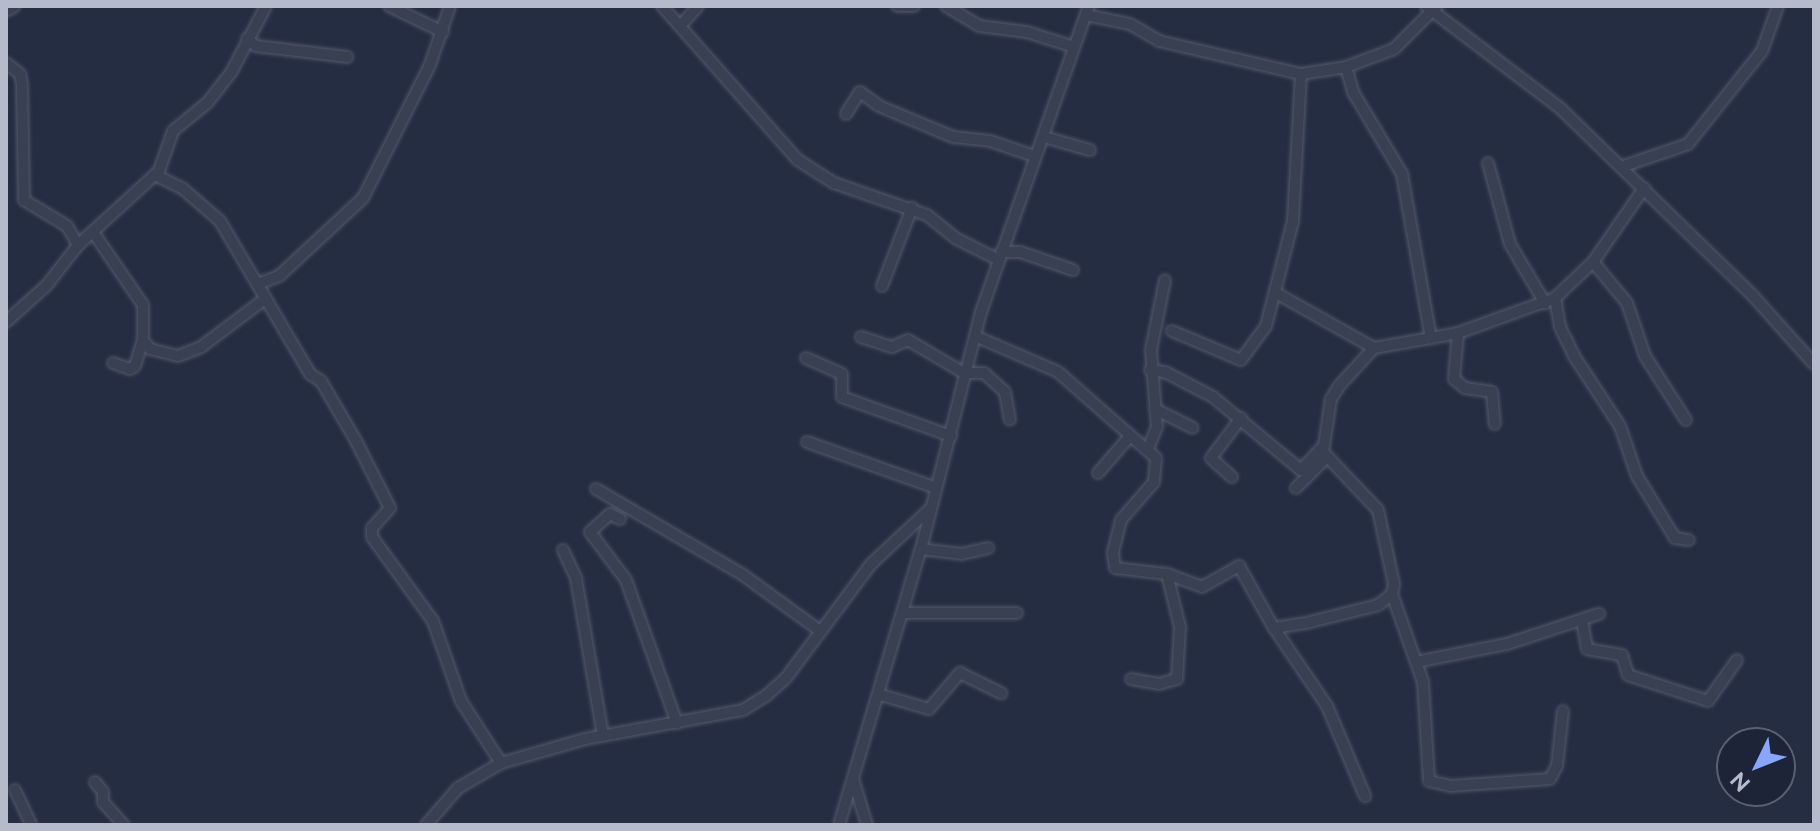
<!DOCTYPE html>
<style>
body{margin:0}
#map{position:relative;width:1820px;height:831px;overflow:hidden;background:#242d42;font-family:Raleway,sans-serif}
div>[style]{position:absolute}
.roads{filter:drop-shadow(0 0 2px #545a6c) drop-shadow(0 0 2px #545a6c)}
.minor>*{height:10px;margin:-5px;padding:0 5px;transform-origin:5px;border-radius:5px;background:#394052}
span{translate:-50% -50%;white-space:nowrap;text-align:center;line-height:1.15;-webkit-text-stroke:8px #1d2437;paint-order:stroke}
.frame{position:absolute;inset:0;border:8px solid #b6bbcc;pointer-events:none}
.north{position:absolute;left:1716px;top:727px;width:80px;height:80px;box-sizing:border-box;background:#1d2437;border:2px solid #5a6073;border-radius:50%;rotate:227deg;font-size:22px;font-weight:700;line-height:32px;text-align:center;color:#b6bbcc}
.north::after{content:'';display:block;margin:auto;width:28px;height:36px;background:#89a5fe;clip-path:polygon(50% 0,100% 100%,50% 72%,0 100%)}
</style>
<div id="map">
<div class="roads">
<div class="minor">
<i style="left:389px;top:6px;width:60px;rotate:25.7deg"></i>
<i style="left:662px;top:6px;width:205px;rotate:48.6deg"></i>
<i style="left:798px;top:160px;width:43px;rotate:32.6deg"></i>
<i style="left:834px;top:183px;width:98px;rotate:19deg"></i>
<i style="left:927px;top:215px;width:36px;rotate:39deg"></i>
<i style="left:955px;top:238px;width:49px;rotate:26.6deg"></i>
<i style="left:897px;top:6px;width:17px"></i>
<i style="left:946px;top:6px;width:39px;rotate:31deg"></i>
<i style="left:979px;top:26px;width:48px;rotate:7.1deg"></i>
<i style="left:1027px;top:32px;width:46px;rotate:17.7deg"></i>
<i style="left:1426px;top:6px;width:170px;rotate:37.3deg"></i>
<i style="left:1561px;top:109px;width:268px;rotate:44.2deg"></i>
<i style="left:1753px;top:296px;width:91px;rotate:48.1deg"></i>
<i style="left:6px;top:11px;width:10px;rotate:-29deg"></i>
<i style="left:1086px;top:15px;width:45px;rotate:11.6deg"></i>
<i style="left:1130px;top:24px;width:34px;rotate:30deg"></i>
<i style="left:1159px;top:41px;width:146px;rotate:13.1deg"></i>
<i style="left:1301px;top:74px;width:46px;rotate:-8.8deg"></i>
<i style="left:1346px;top:67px;width:51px;rotate:-20.6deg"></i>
<i style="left:1394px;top:49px;width:61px;rotate:-45deg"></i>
<i style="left:681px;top:25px;width:25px;rotate:-48deg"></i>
<i style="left:247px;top:39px;width:11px;rotate:38deg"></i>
<i style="left:256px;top:46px;width:92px;rotate:6.9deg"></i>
<i style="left:6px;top:63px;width:18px;rotate:38deg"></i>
<i style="left:20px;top:74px;width:10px;rotate:79deg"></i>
<i style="left:22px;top:84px;width:116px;rotate:89deg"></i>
<i style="left:24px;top:200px;width:50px;rotate:31.2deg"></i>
<i style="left:67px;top:226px;width:22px;rotate:60deg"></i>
<i style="left:1346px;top:67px;width:26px;rotate:74deg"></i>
<i style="left:1353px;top:92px;width:96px;rotate:59.1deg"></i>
<i style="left:1402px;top:174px;width:167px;rotate:80deg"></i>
<i style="left:846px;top:114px;width:26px;rotate:-58deg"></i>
<i style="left:860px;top:92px;width:24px;rotate:36deg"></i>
<i style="left:879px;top:106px;width:80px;rotate:22.7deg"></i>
<i style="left:953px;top:137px;width:37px;rotate:6deg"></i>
<i style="left:990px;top:141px;width:46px;rotate:18.8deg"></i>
<i style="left:1044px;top:137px;width:48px;rotate:15.8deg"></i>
<i style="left:1488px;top:163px;width:84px;rotate:74.8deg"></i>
<i style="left:1510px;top:244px;width:69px;rotate:59.3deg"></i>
<i style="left:1621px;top:167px;width:71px;rotate:-18.9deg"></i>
<i style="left:1688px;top:144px;width:119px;rotate:-51.5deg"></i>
<i style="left:1762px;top:51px;width:48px;rotate:-70.4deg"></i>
<i style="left:155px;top:175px;width:30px;rotate:26deg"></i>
<i style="left:182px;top:188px;width:50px;rotate:41deg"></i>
<i style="left:220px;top:221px;width:178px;rotate:59.5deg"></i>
<i style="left:310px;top:374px;width:13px;rotate:32deg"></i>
<i style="left:321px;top:381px;width:69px;rotate:59.7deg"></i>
<i style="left:356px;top:441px;width:75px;rotate:63.1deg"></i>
<i style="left:390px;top:508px;width:27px;rotate:132deg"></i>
<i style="left:372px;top:528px;width:9px;rotate:90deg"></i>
<i style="left:372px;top:537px;width:104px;rotate:54deg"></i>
<i style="left:433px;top:621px;width:85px;rotate:70.7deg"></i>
<i style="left:461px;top:701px;width:74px;rotate:57.2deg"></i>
<i style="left:93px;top:232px;width:88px;rotate:55.6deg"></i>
<i style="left:143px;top:305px;width:35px;rotate:90deg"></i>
<i style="left:143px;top:340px;width:27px;rotate:107deg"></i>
<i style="left:135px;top:366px;width:6px;rotate:149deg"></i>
<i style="left:130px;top:369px;width:18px;rotate:-161deg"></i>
<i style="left:1001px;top:252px;width:19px"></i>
<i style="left:1020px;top:252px;width:56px;rotate:18.8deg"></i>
<i style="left:1593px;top:262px;width:53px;rotate:50.3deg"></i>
<i style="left:1627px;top:303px;width:56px;rotate:71.2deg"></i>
<i style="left:1645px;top:356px;width:76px;rotate:57.4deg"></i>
<i style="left:258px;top:284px;width:22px;rotate:-21deg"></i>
<i style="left:279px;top:276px;width:115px;rotate:-42.9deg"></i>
<i style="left:363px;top:198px;width:149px;rotate:-63.3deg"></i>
<i style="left:430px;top:65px;width:62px;rotate:-71.3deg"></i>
<i style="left:882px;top:286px;width:84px;rotate:-69deg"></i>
<i style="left:1276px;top:293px;width:112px;rotate:29.3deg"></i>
<i style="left:1555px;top:298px;width:29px;rotate:80deg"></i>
<i style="left:1560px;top:327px;width:32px;rotate:64deg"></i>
<i style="left:1574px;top:356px;width:84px;rotate:56.7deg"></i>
<i style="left:1620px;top:426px;width:53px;rotate:71.2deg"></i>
<i style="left:1637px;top:476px;width:73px;rotate:58.5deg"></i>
<i style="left:1675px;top:538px;width:14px;rotate:8deg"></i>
<i style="left:6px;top:322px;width:55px;rotate:-42.1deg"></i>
<i style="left:47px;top:285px;width:51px;rotate:-52.2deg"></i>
<i style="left:78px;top:245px;width:110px;rotate:-42.4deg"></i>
<i style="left:159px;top:171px;width:42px;rotate:-70.7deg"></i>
<i style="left:173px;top:131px;width:45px;rotate:-39.6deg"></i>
<i style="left:208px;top:102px;width:39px;rotate:-52deg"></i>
<i style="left:232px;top:71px;width:73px;rotate:-62.4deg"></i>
<i style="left:1172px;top:331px;width:75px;rotate:22.8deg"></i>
<i style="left:1241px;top:360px;width:42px;rotate:-53.7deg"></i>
<i style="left:1266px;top:326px;width:108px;rotate:-75.6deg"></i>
<i style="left:1293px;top:221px;width:147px;rotate:-86.9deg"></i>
<i style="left:1458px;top:333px;width:46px;rotate:95deg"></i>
<i style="left:1454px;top:379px;width:14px;rotate:39deg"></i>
<i style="left:1465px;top:388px;width:27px;rotate:8deg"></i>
<i style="left:1492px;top:392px;width:32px;rotate:85deg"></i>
<i style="left:975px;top:336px;width:90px;rotate:23.4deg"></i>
<i style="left:1058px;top:372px;width:130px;rotate:41.3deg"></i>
<i style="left:1156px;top:458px;width:24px;rotate:95deg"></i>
<i style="left:1154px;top:482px;width:50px;rotate:131deg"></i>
<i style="left:1121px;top:520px;width:34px;rotate:104deg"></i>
<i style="left:1113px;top:553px;width:15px;rotate:82deg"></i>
<i style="left:1115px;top:568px;width:52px;rotate:6.6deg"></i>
<i style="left:1167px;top:574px;width:37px;rotate:20deg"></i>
<i style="left:1202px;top:587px;width:43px;rotate:-29.6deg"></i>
<i style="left:1239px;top:566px;width:71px;rotate:60.6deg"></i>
<i style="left:1274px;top:628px;width:36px;rotate:-9deg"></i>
<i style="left:1310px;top:622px;width:70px;rotate:-14deg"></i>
<i style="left:1378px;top:605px;width:18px;rotate:-38deg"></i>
<i style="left:1392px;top:594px;width:10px;rotate:-79deg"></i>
<i style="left:1394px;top:584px;width:76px;rotate:-102.2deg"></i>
<i style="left:1378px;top:510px;width:80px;rotate:-133.5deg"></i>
<i style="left:1323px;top:452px;width:54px;rotate:-81.4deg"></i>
<i style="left:1331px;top:399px;width:15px;rotate:-58deg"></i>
<i style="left:1339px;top:386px;width:52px;rotate:-47.4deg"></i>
<i style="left:1374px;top:348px;width:85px;rotate:-10.1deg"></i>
<i style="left:1458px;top:333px;width:103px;rotate:-19.8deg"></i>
<i style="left:1555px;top:298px;width:52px;rotate:-43.5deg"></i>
<i style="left:1593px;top:262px;width:90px;rotate:-55.4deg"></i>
<i style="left:861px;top:337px;width:33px;rotate:18deg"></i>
<i style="left:892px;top:347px;width:17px;rotate:-24deg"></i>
<i style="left:908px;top:340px;width:65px;rotate:30.5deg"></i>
<i style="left:964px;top:373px;width:20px"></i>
<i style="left:984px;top:373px;width:28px;rotate:42deg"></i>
<i style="left:1005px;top:392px;width:28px;rotate:80deg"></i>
<i style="left:143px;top:340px;width:11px;rotate:52deg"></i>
<i style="left:150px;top:349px;width:29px;rotate:14deg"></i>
<i style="left:178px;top:356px;width:25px;rotate:-21deg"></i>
<i style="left:201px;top:347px;width:81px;rotate:-37deg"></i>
<i style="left:806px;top:358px;width:39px;rotate:24deg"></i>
<i style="left:842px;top:374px;width:23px;rotate:90deg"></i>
<i style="left:842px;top:397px;width:116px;rotate:19.7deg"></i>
<i style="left:1150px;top:370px;width:15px;rotate:8deg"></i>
<i style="left:1165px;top:372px;width:54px;rotate:27.5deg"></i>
<i style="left:1213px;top:397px;width:114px;rotate:39.7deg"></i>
<i style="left:1301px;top:470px;width:33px;rotate:-47deg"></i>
<i style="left:1155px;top:409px;width:42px;rotate:26.6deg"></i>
<i style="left:807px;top:442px;width:137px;rotate:19.6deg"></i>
<i style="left:1148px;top:449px;width:24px;rotate:-68deg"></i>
<i style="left:1157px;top:427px;width:77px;rotate:-94.5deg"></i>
<i style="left:1151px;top:350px;width:71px;rotate:-78.7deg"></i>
<i style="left:1098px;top:473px;width:49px;rotate:-49.1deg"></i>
<i style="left:1232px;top:477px;width:28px;rotate:-138deg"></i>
<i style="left:1211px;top:458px;width:50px;rotate:-53.1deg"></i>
<i style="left:1296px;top:488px;width:42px;rotate:-45deg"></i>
<i style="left:596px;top:489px;width:170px;rotate:30.3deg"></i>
<i style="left:743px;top:575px;width:95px;rotate:36deg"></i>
<i style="left:620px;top:519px;width:11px;rotate:-153deg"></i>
<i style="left:610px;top:514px;width:27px;rotate:138deg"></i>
<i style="left:590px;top:532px;width:60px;rotate:53.1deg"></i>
<i style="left:626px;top:580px;width:152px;rotate:70.4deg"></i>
<i style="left:921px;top:549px;width:41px;rotate:7deg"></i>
<i style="left:962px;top:554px;width:27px;rotate:-13deg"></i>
<i style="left:563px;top:550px;width:31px;rotate:65deg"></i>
<i style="left:576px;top:578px;width:160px;rotate:80.3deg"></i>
<i style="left:1392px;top:594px;width:93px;rotate:70.6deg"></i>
<i style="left:1423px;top:682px;width:99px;rotate:86.5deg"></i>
<i style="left:1429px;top:781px;width:23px;rotate:13deg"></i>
<i style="left:1451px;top:786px;width:99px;rotate:-4deg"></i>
<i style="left:1550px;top:779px;width:15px;rotate:-62deg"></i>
<i style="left:1557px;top:766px;width:55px;rotate:-83.8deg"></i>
<i style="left:902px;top:613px;width:115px"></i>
<i style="left:1582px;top:620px;width:29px;rotate:80deg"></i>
<i style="left:1587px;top:649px;width:36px;rotate:10deg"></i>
<i style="left:1622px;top:655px;width:21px;rotate:73deg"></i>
<i style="left:1628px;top:675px;width:84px;rotate:18deg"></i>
<i style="left:1708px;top:701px;width:50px;rotate:-54.7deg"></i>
<i style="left:1274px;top:628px;width:94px;rotate:55.8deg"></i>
<i style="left:1327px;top:706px;width:98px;rotate:67.1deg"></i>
<i style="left:1416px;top:662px;width:93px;rotate:-11.2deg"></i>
<i style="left:1507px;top:644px;width:97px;rotate:-18.1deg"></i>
<i style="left:1131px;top:679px;width:28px;rotate:10deg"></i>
<i style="left:1159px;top:684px;width:19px;rotate:-16deg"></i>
<i style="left:1177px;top:679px;width:52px;rotate:-86.7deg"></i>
<i style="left:1180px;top:627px;width:55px;rotate:-103.8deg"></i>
<i style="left:881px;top:695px;width:50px;rotate:16.3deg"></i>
<i style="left:929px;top:709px;width:48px;rotate:-49.3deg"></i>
<i style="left:960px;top:673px;width:46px;rotate:26deg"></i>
<i style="left:95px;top:782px;width:13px;rotate:51deg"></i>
<i style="left:103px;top:792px;width:10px;rotate:90deg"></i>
<i style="left:103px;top:802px;width:31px;rotate:48deg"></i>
<i style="left:854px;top:782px;width:45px;rotate:73.2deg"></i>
<i style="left:15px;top:790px;width:38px;rotate:65deg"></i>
<i style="left:426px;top:825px;width:49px;rotate:-49.1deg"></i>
<i style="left:458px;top:788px;width:50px;rotate:-30.2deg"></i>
<i style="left:501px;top:763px;width:87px;rotate:-15.9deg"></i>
<i style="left:585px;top:739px;width:161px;rotate:-10.4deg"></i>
<i style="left:743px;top:710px;width:28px;rotate:-32deg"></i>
<i style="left:767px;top:695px;width:25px;rotate:-42deg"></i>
<i style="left:786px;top:678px;width:142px;rotate:-53.3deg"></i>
<i style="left:871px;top:564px;width:79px;rotate:-43deg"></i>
<i style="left:839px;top:825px;width:288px;rotate:-73.5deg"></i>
<i style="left:921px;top:549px;width:244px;rotate:-75.8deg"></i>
<i style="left:981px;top:312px;width:324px;rotate:-70.6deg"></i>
</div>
</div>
<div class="frame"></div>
<div class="north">N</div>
</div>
